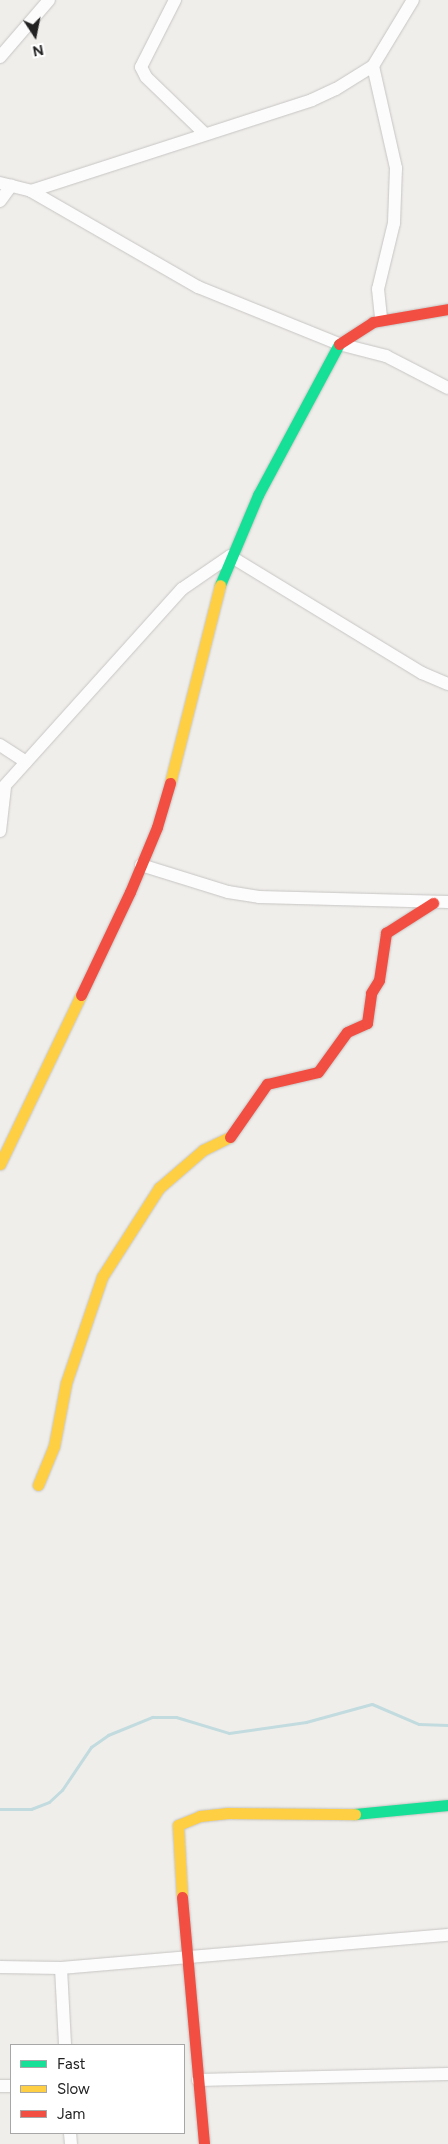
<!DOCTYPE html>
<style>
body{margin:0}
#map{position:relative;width:448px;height:2144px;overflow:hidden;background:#f0eeeb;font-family:Figtree,sans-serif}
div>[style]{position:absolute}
.stream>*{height:3px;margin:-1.5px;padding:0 1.5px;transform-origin:1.5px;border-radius:1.5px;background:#c2dbdf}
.roads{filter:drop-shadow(0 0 1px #c6c5c3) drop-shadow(0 0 1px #c6c5c3)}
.street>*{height:12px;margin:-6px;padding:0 6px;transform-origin:6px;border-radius:6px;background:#fdfcfc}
.fast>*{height:11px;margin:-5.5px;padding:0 5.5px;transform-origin:5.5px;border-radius:5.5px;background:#16e098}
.slow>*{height:11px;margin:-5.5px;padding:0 5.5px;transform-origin:5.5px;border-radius:5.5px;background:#ffcf43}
.jam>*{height:11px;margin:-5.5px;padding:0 5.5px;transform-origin:5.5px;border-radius:5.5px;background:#f24e42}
span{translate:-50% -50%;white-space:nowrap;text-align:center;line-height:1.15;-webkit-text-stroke:4px #fff;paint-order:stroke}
.legend{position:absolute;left:10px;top:2044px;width:175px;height:90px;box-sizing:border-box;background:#fff;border:1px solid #a7a7a7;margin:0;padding:6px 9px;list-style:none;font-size:15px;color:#222}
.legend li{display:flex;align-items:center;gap:10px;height:25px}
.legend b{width:25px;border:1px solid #a7a7a7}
.north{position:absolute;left:10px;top:10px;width:50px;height:50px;-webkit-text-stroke:4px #fff;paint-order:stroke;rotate:169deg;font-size:14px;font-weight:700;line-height:20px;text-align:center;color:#222}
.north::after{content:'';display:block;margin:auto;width:18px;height:22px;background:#222;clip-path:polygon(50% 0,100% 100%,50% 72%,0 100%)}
</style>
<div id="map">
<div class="stream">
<i style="left:0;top:1809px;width:31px"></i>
<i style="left:31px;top:1809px;width:19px;rotate:-21deg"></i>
<i style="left:49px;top:1802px;width:18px;rotate:-43deg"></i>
<i style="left:62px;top:1790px;width:52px;rotate:-56deg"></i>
<i style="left:91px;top:1747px;width:21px;rotate:-35deg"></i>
<i style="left:108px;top:1735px;width:48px;rotate:-22.2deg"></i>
<i style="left:152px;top:1717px;width:24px"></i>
<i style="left:176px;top:1717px;width:55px;rotate:16.8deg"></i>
<i style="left:229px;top:1733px;width:78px;rotate:-8.1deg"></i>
<i style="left:306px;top:1722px;width:68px;rotate:-15.3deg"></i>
<i style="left:372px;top:1704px;width:51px;rotate:23.1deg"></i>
<i style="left:419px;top:1724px;width:29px;rotate:2deg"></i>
</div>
<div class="roads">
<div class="street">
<i style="left:175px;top:0;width:75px;rotate:116.9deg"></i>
<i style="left:141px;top:67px;width:11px;rotate:63deg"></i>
<i style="left:146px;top:77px;width:81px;rotate:44deg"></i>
<i style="left:0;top:57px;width:75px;rotate:-49.3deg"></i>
<i style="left:373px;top:66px;width:105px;rotate:77.3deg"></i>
<i style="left:396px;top:168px;width:55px;rotate:92.1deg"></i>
<i style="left:394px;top:223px;width:68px;rotate:103.6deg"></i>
<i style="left:378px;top:289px;width:31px;rotate:84deg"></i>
<i style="left:0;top:183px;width:32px;rotate:14deg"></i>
<i style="left:31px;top:191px;width:193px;rotate:29.9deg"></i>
<i style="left:198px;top:287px;width:152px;rotate:22deg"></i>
<i style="left:339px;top:344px;width:49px;rotate:14.3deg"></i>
<i style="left:386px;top:356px;width:70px;rotate:27.3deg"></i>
<i style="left:31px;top:191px;width:295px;rotate:-17.9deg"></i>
<i style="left:312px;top:100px;width:26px;rotate:-25deg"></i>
<i style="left:336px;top:89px;width:44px;rotate:-31.9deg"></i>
<i style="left:373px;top:66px;width:77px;rotate:-58.8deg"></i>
<i style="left:0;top:201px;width:19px;rotate:-54deg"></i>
<i style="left:0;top:745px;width:31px;rotate:33deg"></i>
<i style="left:0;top:791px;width:272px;rotate:-48deg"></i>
<i style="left:182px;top:589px;width:58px;rotate:-34.5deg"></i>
<i style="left:230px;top:556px;width:225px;rotate:31.4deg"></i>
<i style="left:422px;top:673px;width:28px;rotate:23deg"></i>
<i style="left:0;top:831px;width:44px;rotate:-83.5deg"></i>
<i style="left:141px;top:865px;width:91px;rotate:17.2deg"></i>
<i style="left:228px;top:892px;width:31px;rotate:9deg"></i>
<i style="left:259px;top:897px;width:189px;rotate:1.5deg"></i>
<i style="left:0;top:1967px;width:61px;rotate:0.9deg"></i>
<i style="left:61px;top:1968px;width:388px;rotate:-4.9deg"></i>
<i style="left:61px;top:1968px;width:77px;rotate:87deg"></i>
<i style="left:198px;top:2080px;width:250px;rotate:-1.4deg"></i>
<i style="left:0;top:2086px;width:11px"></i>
<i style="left:70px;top:2133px;width:11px;rotate:85deg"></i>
</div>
<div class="fast">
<i style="left:220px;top:585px;width:98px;rotate:-67.1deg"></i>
<i style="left:258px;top:495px;width:171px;rotate:-61.8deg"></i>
<i style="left:355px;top:1814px;width:93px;rotate:-5.5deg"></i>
</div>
<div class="slow">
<i style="left:170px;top:783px;width:204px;rotate:-75.8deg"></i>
<i style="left:0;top:1164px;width:187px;rotate:-64.4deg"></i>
<i style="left:38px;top:1485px;width:42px;rotate:-67.7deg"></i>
<i style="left:54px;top:1446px;width:64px;rotate:-79.2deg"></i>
<i style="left:66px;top:1383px;width:112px;rotate:-71.2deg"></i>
<i style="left:102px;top:1277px;width:106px;rotate:-57.4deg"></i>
<i style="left:159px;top:1188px;width:58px;rotate:-40.8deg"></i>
<i style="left:203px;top:1150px;width:30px;rotate:-26deg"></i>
<i style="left:182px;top:1897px;width:72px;rotate:-93.2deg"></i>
<i style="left:178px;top:1825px;width:24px;rotate:-22deg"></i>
<i style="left:200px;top:1816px;width:28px;rotate:-6deg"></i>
<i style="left:228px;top:1813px;width:127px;rotate:0.5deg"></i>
</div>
<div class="jam">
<i style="left:339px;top:344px;width:40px;rotate:-32.9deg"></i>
<i style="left:373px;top:322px;width:76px;rotate:-9.8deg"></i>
<i style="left:81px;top:995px;width:114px;rotate:-64.6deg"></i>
<i style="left:130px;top:892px;width:70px;rotate:-67.4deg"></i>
<i style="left:157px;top:827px;width:46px;rotate:-73.5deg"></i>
<i style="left:230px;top:1137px;width:65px;rotate:-55.1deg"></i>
<i style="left:267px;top:1084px;width:52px;rotate:-13.2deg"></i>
<i style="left:318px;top:1072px;width:49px;rotate:-54.1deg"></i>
<i style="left:347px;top:1032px;width:22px;rotate:-24deg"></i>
<i style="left:367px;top:1023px;width:30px;rotate:-82deg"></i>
<i style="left:371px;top:993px;width:15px;rotate:-58deg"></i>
<i style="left:379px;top:980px;width:48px;rotate:-81.5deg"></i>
<i style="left:386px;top:933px;width:56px;rotate:-32.6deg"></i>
<i style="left:182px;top:1897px;width:248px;rotate:84.9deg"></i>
</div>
</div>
<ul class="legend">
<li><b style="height:6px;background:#16e098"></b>Fast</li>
<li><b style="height:6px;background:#ffcf43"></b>Slow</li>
<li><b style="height:6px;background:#f24e42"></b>Jam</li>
</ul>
<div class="north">N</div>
</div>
